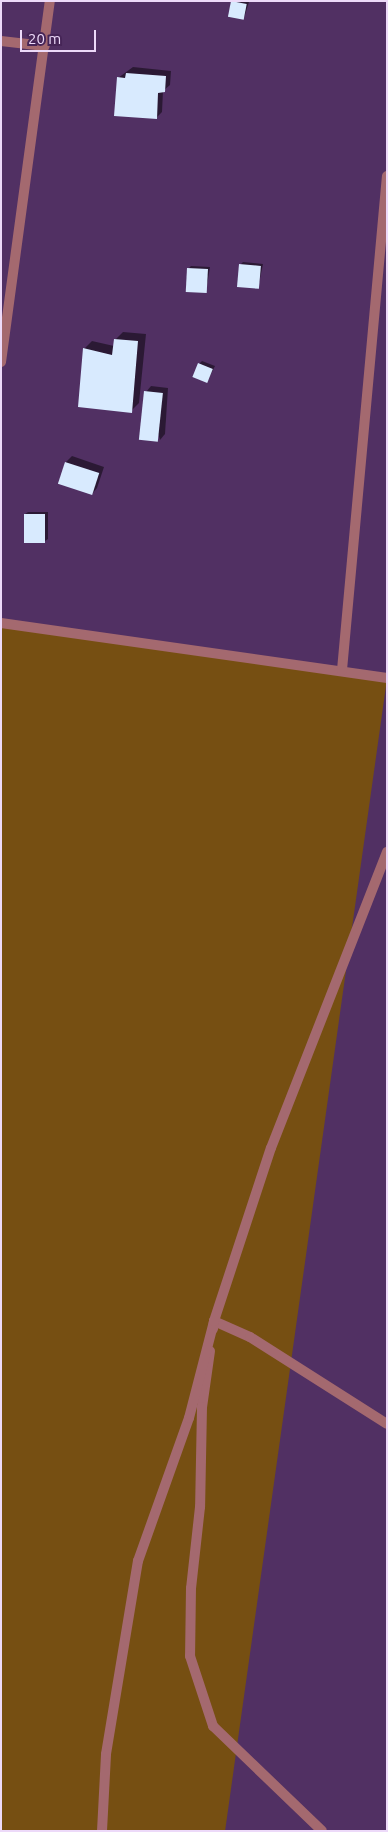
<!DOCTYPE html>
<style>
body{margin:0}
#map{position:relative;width:388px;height:1832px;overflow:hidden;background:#513063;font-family:Ubuntu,sans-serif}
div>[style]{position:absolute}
.green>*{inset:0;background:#764f12;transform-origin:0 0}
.shadow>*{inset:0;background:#0007}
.building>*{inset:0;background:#d8eafe;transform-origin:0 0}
.service>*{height:10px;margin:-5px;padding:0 5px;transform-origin:5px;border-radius:5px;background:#a4696f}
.minor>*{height:10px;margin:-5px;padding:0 5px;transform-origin:5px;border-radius:5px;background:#a4696f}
span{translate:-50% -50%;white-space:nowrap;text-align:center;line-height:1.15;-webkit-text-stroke:5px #462557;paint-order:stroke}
.frame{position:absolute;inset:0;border:2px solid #eddaf9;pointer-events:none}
.scale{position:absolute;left:20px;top:30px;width:76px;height:22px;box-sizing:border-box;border:2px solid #eddaf9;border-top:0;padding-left:6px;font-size:15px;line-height:18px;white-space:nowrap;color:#eddaf9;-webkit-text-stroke:4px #462557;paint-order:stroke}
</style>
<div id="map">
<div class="green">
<i style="left:1px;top:623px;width:390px;height:1208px;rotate:8deg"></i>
</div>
<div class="shadow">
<i style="clip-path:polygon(232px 2px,249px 2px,244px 18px)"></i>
<i style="clip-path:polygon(133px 67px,171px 71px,170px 85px,163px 91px,162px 112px,156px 118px,118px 78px)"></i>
<i style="clip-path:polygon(243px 262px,263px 264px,258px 288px,240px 265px)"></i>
<i style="clip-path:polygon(191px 266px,210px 267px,206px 292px,188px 269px)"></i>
<i style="clip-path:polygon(123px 332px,146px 334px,139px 403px,131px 411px,84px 349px,92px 341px,114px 346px,115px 340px)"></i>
<i style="clip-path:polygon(202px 361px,215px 366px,208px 380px,199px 364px)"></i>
<i style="clip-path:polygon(151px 386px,168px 388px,165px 434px,160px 440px,146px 392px)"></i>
<i style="clip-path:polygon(72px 456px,104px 467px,97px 488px,92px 494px,59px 483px,66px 462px)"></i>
<i style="clip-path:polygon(28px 512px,48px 512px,48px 539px,45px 541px,25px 514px)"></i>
</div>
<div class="building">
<i style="left:231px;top:1px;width:16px;height:16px;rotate:11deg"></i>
<i style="clip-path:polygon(126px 73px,166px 76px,165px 92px,158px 93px,157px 119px,114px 116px,117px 77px,125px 78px)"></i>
<i style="left:239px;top:264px;width:22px;height:23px;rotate:5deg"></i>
<i style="left:187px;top:268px;width:21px;height:24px;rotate:3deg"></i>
<i style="clip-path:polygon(114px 339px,138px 341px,132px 413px,78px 407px,83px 348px,112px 355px)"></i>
<i style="left:198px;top:363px;width:16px;height:15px;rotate:22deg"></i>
<i style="left:144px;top:391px;width:19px;height:49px;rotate:6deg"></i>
<i style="left:65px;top:462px;width:36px;height:23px;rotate:18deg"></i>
<i style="left:24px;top:514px;width:21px;height:29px"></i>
</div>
<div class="service">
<i style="left:213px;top:1329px;width:8px;rotate:-83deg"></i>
<i style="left:214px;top:1321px;width:39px;rotate:24deg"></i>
<i style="left:250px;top:1337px;width:162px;rotate:32.4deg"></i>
<i style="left:210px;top:1351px;width:57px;rotate:98.1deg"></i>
<i style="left:202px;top:1407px;width:100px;rotate:91.1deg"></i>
<i style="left:200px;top:1507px;width:81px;rotate:96.3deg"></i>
<i style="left:191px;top:1588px;width:68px;rotate:90.8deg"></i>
<i style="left:190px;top:1656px;width:74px;rotate:71.8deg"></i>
<i style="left:213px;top:1726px;width:151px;rotate:43.9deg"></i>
</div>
<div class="minor">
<i style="left:1px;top:41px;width:44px;rotate:6.5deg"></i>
<i style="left:1px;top:362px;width:364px;rotate:-82.3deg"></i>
<i style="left:1px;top:623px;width:390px;rotate:8.1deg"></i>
<i style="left:342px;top:670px;width:496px;rotate:-84.8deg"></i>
<i style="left:102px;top:1831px;width:77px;rotate:-87deg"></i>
<i style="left:106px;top:1754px;width:196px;rotate:-80.6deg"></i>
<i style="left:138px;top:1561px;width:152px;rotate:-70.4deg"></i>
<i style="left:189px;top:1418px;width:100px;rotate:-75.5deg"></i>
<i style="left:214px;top:1321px;width:182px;rotate:-71.8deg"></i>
<i style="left:271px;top:1148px;width:318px;rotate:-68.6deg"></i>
</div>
<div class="frame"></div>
<div class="scale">20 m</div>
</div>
